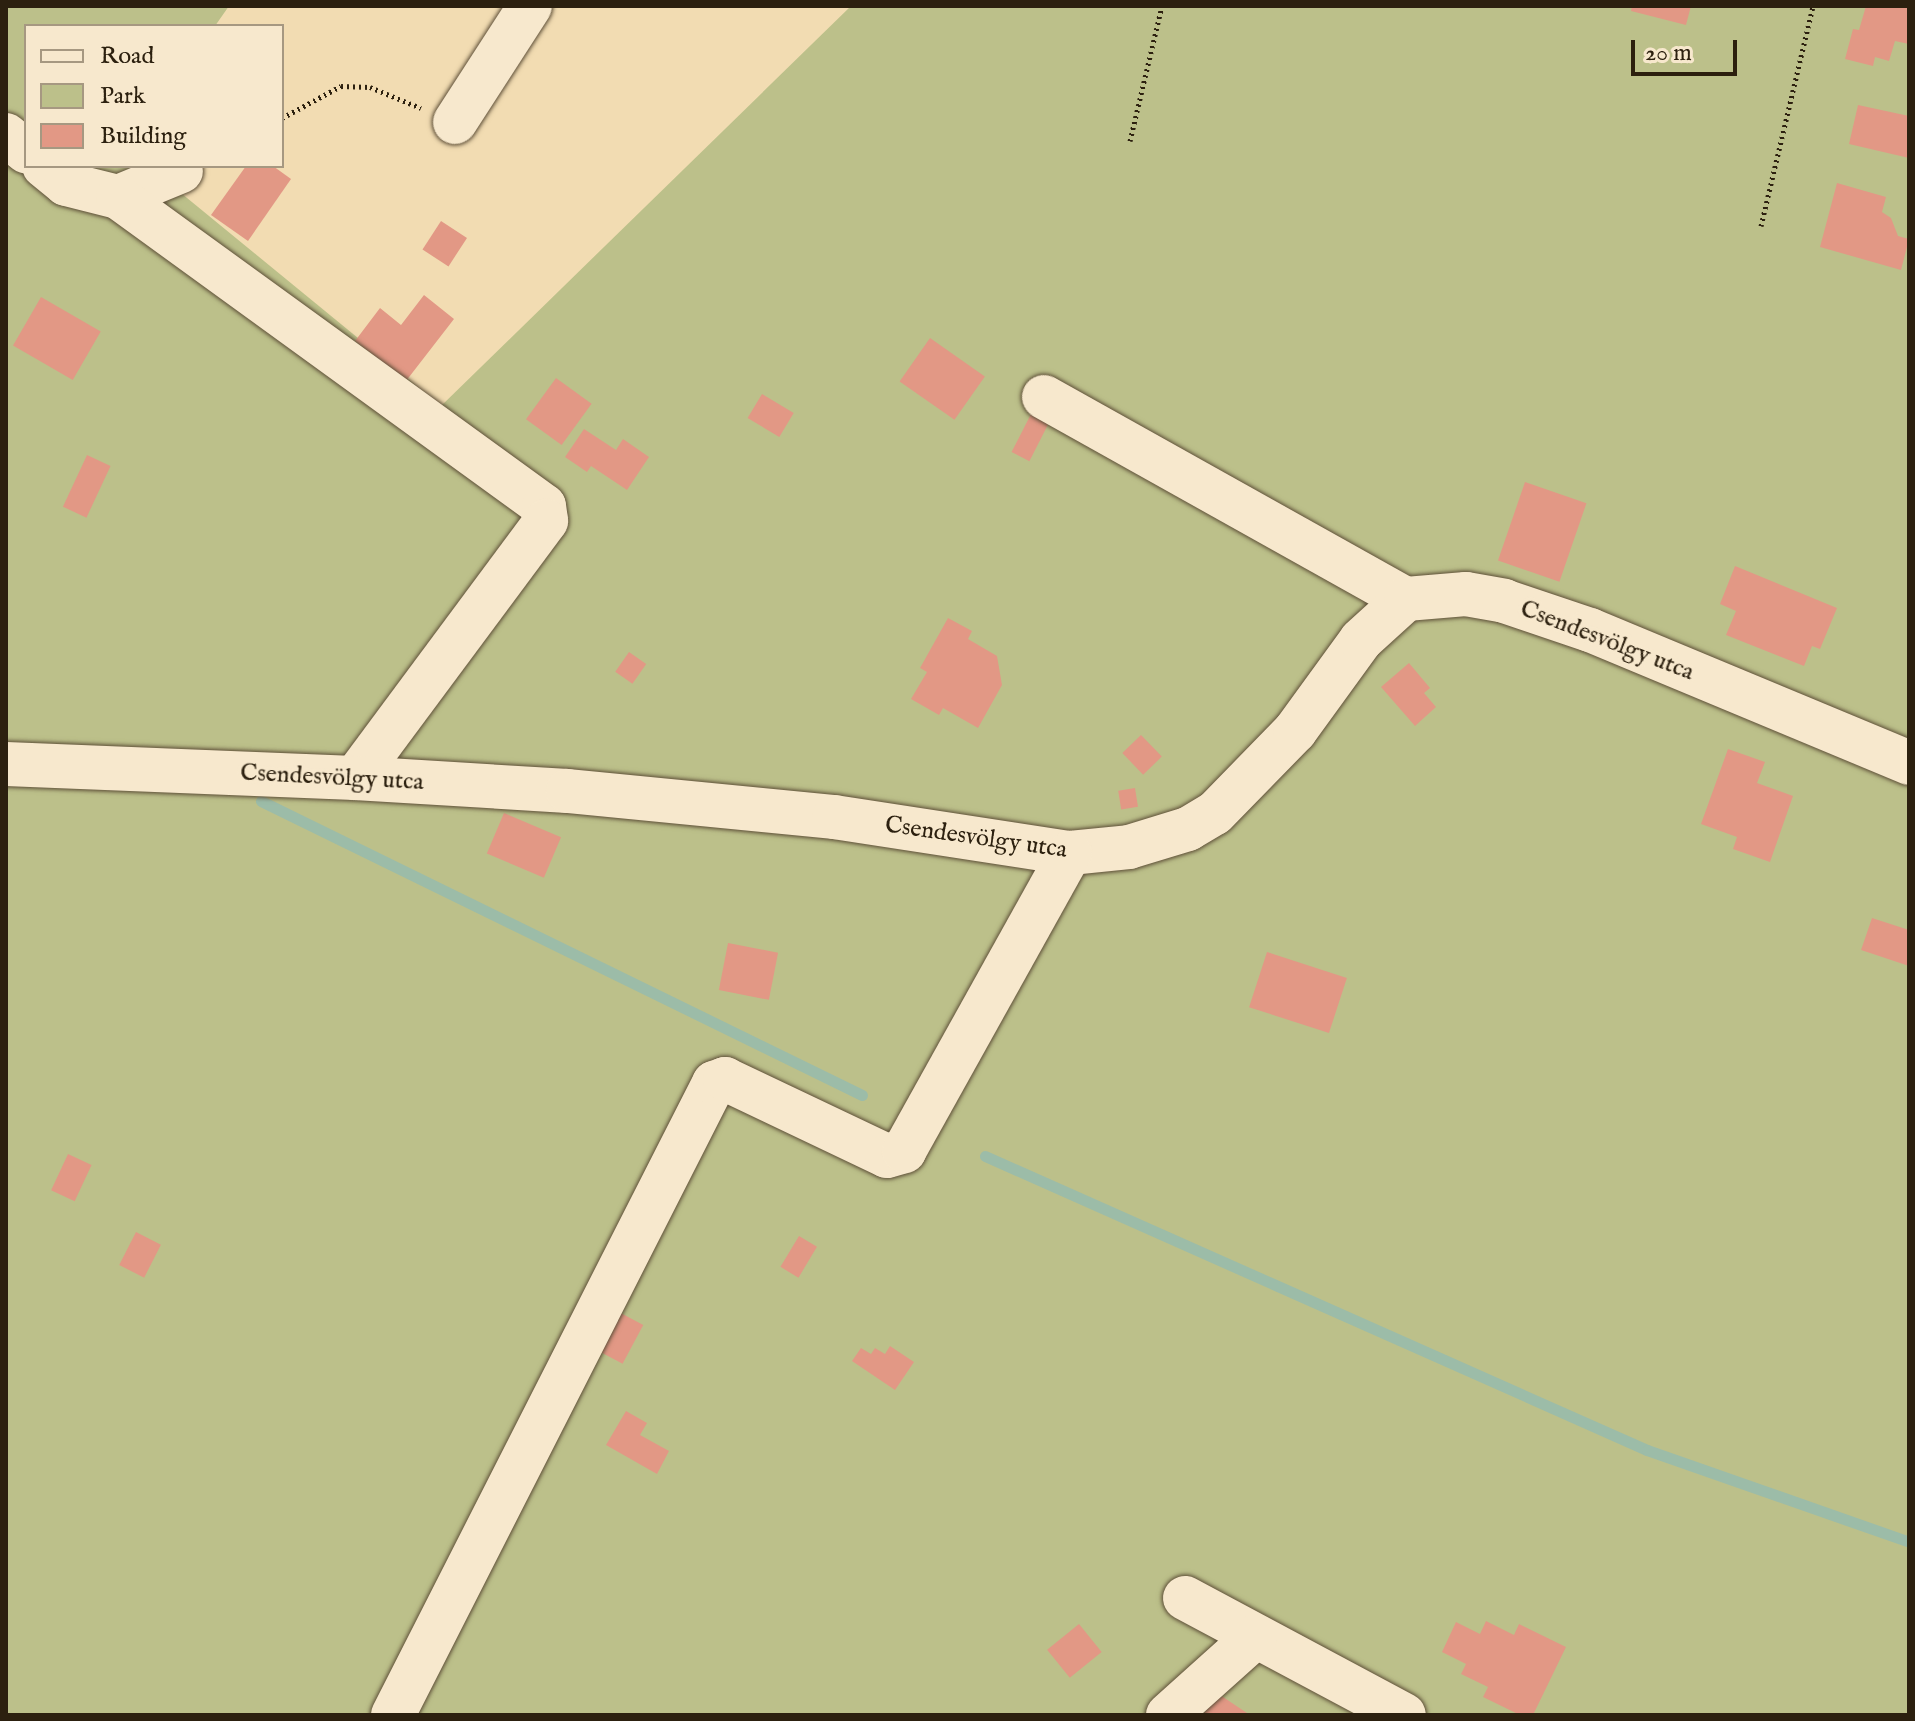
<!DOCTYPE html>
<meta charset="utf-8">
<style>
body{margin:0}
#map{position:relative;width:1915px;height:1721px;overflow:hidden;background:#f2dcb2;font-family:"IM FELL English",serif}
div>[style]{position:absolute}
.green>*{inset:0;background:#bcc08a}
.stream>*{height:11px;margin:-5.5px;padding:0 5.5px;transform-origin:5.5px;border-radius:5.5px;background:#9cbca8}
.building>*{inset:0;background:#e29885;transform-origin:0 0}
.path>*{height:5px;margin-top:-2.5px;transform-origin:0;background:repeating-linear-gradient(90deg,#2c200f 0 2px,transparent 0 6px)}
.roads{filter:drop-shadow(0 0 2px #5e4f38) drop-shadow(0 0 2px #5e4f38)}
.minor>*{height:44px;margin:-22px;padding:0 22px;transform-origin:22px;border-radius:22px;background:#f7e8cd}
span{translate:-50% -50%;white-space:nowrap;text-align:center;line-height:1.15;-webkit-text-stroke:7px #f7e8cd;paint-order:stroke}
.street-label{font-size:24px;color:#2c200f}
.frame{position:absolute;inset:0;border:8px solid #2c200f;pointer-events:none}
.legend{position:absolute;left:24px;top:24px;width:260px;height:144px;box-sizing:border-box;background:#f7e8cd;border:2px solid #a69881;margin:0;padding:10px 14px;list-style:none;font-size:24px;color:#2c200f}
.legend li{display:flex;align-items:center;gap:16px;height:40px}
.legend b{width:40px;border:2px solid #a69881}
.scale{position:absolute;left:1631px;top:40px;width:106px;height:36px;box-sizing:border-box;border:4px solid #2c200f;border-top:0;padding-left:10px;font-size:24px;line-height:28px;white-space:nowrap;color:#2c200f;-webkit-text-stroke:6px #f7e8cd;paint-order:stroke}
</style>
<div id="map">
<div class="green">
<i style="clip-path:polygon(6px 6px,229px 6px,215px 26px,26px 26px,26px 166px,148px 166px,441px 406px,851px 6px,1909px 6px,1909px 1715px,6px 1715px)"></i>
</div>
<div class="stream">
<i style="left:261px;top:801px;width:669px;rotate:26.07deg"></i>
<i style="left:985px;top:1156px;width:724px;rotate:23.95deg"></i>
<i style="left:1647px;top:1450px;width:278px;rotate:19.3deg"></i>
</div>
<div class="building">
<i style="clip-path:polygon(1632px 6px,1691px 6px,1686px 25px,1631px 11px)"></i>
<i style="clip-path:polygon(1866px 6px,1909px 6px,1909px 44px,1895px 41px,1889px 61px,1875px 57px,1873px 66px,1845px 59px,1853px 29px,1859px 30px)"></i>
<i style="clip-path:polygon(1858px 105px,1909px 116px,1909px 158px,1849px 144px)"></i>
<i style="clip-path:polygon(246px 166px,273px 166px,291px 179px,248px 241px,211px 215px)"></i>
<i style="clip-path:polygon(1837px 183px,1886px 197px,1882px 212px,1891px 218px,1898px 236px,1909px 239px,1901px 270px,1820px 247px)"></i>
<i style="left:441px;top:221px;width:31px;height:34px;rotate:33deg"></i>
<i style="clip-path:polygon(424px 295px,454px 319px,406px 381px,355px 341px,380px 308px,401px 325px)"></i>
<i style="left:41px;top:297px;width:69px;height:56px;rotate:30deg"></i>
<i style="left:930px;top:338px;width:67px;height:53px;rotate:35deg"></i>
<i style="left:556px;top:378px;width:44px;height:51px;rotate:36deg"></i>
<i style="left:762px;top:394px;width:37px;height:28px;rotate:31deg"></i>
<i style="left:1032px;top:412px;width:20px;height:45px;rotate:27deg"></i>
<i style="clip-path:polygon(584px 429px,616px 450px,623px 439px,649px 457px,627px 490px,591px 466px,587px 472px,565px 457px)"></i>
<i style="left:87px;top:455px;width:26px;height:57px;rotate:25deg"></i>
<i style="left:1525px;top:482px;width:65px;height:83px;rotate:19deg"></i>
<i style="clip-path:polygon(1735px 566px,1837px 608px,1820px 649px,1812px 646px,1804px 666px,1726px 635px,1736px 611px,1720px 604px)"></i>
<i style="clip-path:polygon(948px 618px,972px 631px,968px 639px,997px 656px,1002px 685px,978px 728px,943px 708px,939px 715px,911px 699px,927px 672px,920px 668px)"></i>
<i style="left:629px;top:652px;width:21px;height:24px;rotate:35deg"></i>
<i style="clip-path:polygon(1409px 663px,1430px 688px,1424px 693px,1436px 707px,1415px 726px,1381px 687px)"></i>
<i style="left:1141px;top:735px;width:30px;height:26px;rotate:46deg"></i>
<i style="clip-path:polygon(1728px 749px,1765px 762px,1757px 783px,1793px 796px,1770px 862px,1733px 849px,1737px 837px,1701px 824px)"></i>
<i style="left:1135px;top:788px;width:19px;height:17px;rotate:81deg"></i>
<i style="left:504px;top:813px;width:62px;height:44px;rotate:23deg"></i>
<i style="clip-path:polygon(1872px 918px,1909px 930px,1909px 966px,1861px 950px)"></i>
<i style="left:728px;top:943px;width:51px;height:48px;rotate:11deg"></i>
<i style="left:1267px;top:952px;width:84px;height:58px;rotate:18deg"></i>
<i style="left:68px;top:1154px;width:26px;height:40px;rotate:25deg"></i>
<i style="left:136px;top:1232px;width:28px;height:37px;rotate:27deg"></i>
<i style="left:799px;top:1236px;width:21px;height:36px;rotate:31deg"></i>
<i style="left:615px;top:1310px;width:32px;height:44px;rotate:28deg"></i>
<i style="clip-path:polygon(890px 1346px,914px 1362px,895px 1390px,852px 1361px,861px 1348px,871px 1354px,875px 1348px,885px 1354px)"></i>
<i style="clip-path:polygon(626px 1411px,647px 1423px,640px 1435px,669px 1451px,657px 1474px,606px 1445px)"></i>
<i style="clip-path:polygon(1486px 1621px,1514px 1635px,1519px 1624px,1566px 1647px,1533px 1715px,1520px 1715px,1483px 1697px,1488px 1687px,1461px 1674px,1466px 1664px,1442px 1652px,1456px 1622px,1480px 1634px)"></i>
<i style="left:1079px;top:1624px;width:36px;height:41px;rotate:51deg"></i>
<i style="clip-path:polygon(1217px 1693px,1250px 1715px,1203px 1715px)"></i>
</div>
<div class="path">
<i style="left:282px;top:118px;width:67px;rotate:-28.5deg"></i>
<i style="left:341px;top:86px;width:29px;rotate:2deg"></i>
<i style="left:370px;top:87px;width:55px;rotate:22.4deg"></i>
<i style="left:1130px;top:141px;width:139px;rotate:-76.7deg"></i>
<i style="left:1761px;top:226px;width:226px;rotate:-76.7deg"></i>
</div>
<div class="roads">
<div class="minor">
<i style="left:455px;top:122px;width:138px;rotate:-57.1deg"></i>
<i style="left:6px;top:135px;width:26px;rotate:39deg"></i>
<i style="left:44px;top:166px;width:28px;rotate:39deg"></i>
<i style="left:66px;top:184px;width:54px;rotate:14deg"></i>
<i style="left:118px;top:197px;width:68px;rotate:-22.4deg"></i>
<i style="left:118px;top:197px;width:526px;rotate:35.96deg"></i>
<i style="left:544px;top:506px;width:15px;rotate:82deg"></i>
<i style="left:546px;top:521px;width:320px;rotate:126.6deg"></i>
<i style="left:1044px;top:397px;width:415px;rotate:29.2deg"></i>
<i style="left:6px;top:764px;width:349px;rotate:2.3deg"></i>
<i style="left:355px;top:778px;width:213px;rotate:3.5deg"></i>
<i style="left:568px;top:791px;width:267px;rotate:5.6deg"></i>
<i style="left:834px;top:817px;width:239px;rotate:8.7deg"></i>
<i style="left:1070px;top:853px;width:59px;rotate:-5.8deg"></i>
<i style="left:1129px;top:847px;width:62px;rotate:-17deg"></i>
<i style="left:1188px;top:829px;width:31px;rotate:-31deg"></i>
<i style="left:1215px;top:813px;width:115px;rotate:-45.7deg"></i>
<i style="left:1295px;top:731px;width:112px;rotate:-54deg"></i>
<i style="left:1361px;top:640px;width:61px;rotate:-42.3deg"></i>
<i style="left:1406px;top:599px;width:60px;rotate:-4.8deg"></i>
<i style="left:1466px;top:594px;width:39px;rotate:10deg"></i>
<i style="left:1504px;top:601px;width:91px;rotate:18.6deg"></i>
<i style="left:1590px;top:630px;width:346px;rotate:22.6deg"></i>
<i style="left:1185px;top:1598px;width:248px;rotate:28.1deg"></i>
<i style="left:393px;top:1715px;width:709px;rotate:-63.07deg"></i>
<i style="left:714px;top:1083px;width:12px;rotate:-20deg"></i>
<i style="left:725px;top:1079px;width:179px;rotate:25.4deg"></i>
<i style="left:887px;top:1156px;width:18px;rotate:-16deg"></i>
<i style="left:904px;top:1151px;width:341px;rotate:-60.9deg"></i>
<i style="left:1168px;top:1715px;width:117px;rotate:-41.9deg"></i>
</div>
</div>
<div class="street-label">
<span style="left:1607px;top:641px;rotate:21deg">Csendesvölgy utca</span>
<span style="left:332px;top:778px;rotate:3deg">Csendesvölgy utca</span>
<span style="left:976px;top:838px;rotate:8deg">Csendesvölgy utca</span>
</div>
<div class="frame"></div>
<ul class="legend">
<li><b style="height:10px;background:#f7e8cd"></b>Road</li>
<li><b style="height:22px;background:#bcc08a"></b>Park</li>
<li><b style="height:22px;background:#e29885"></b>Building</li>
</ul>
<div class="scale">20 m</div>
</div>
